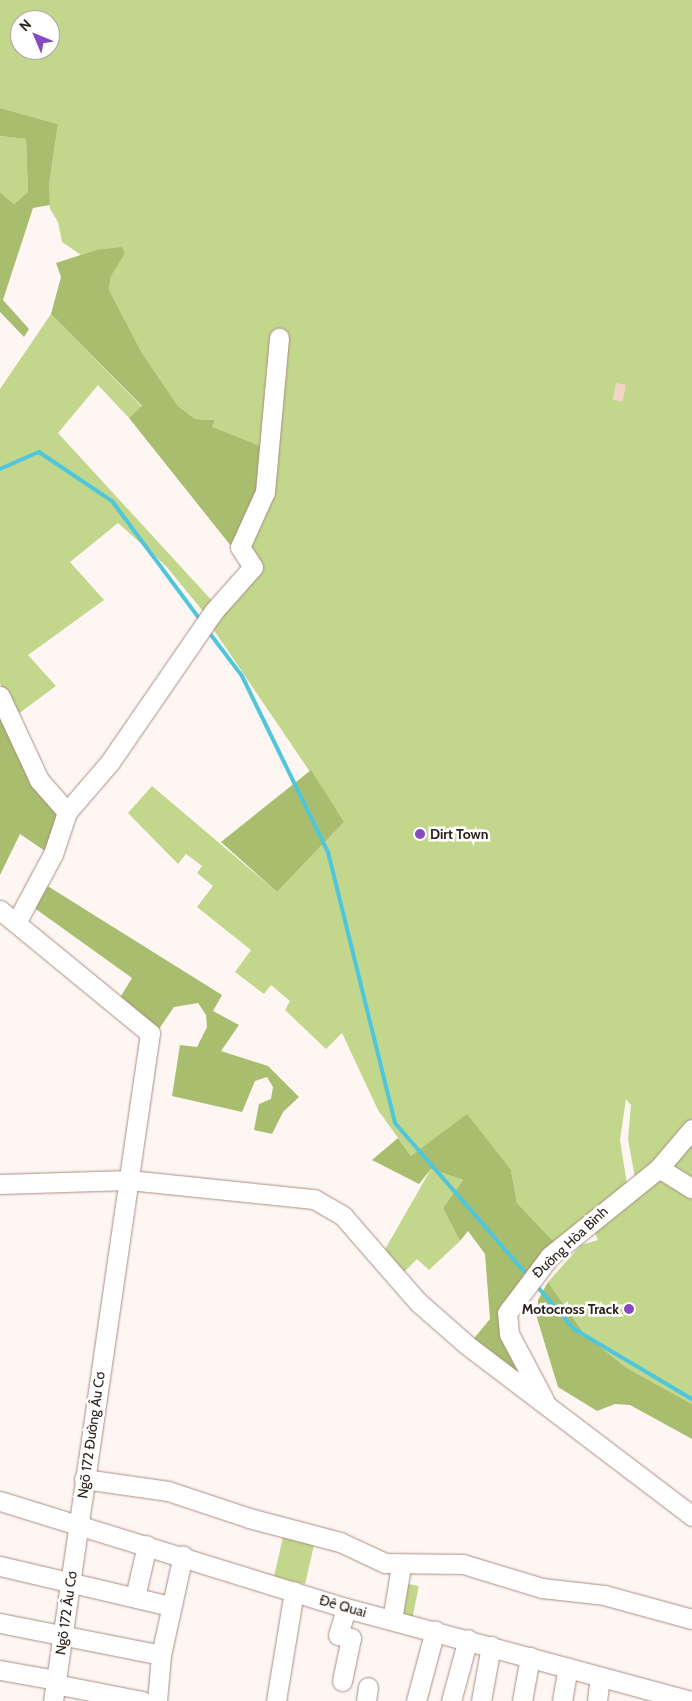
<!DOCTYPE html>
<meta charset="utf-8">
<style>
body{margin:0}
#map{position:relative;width:692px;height:1701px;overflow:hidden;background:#fdf6f3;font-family:Cabin,sans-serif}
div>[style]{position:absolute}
.green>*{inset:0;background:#c2d78c;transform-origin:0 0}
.forest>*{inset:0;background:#a8be6e}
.stream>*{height:4px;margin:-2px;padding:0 2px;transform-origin:2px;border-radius:2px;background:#4fc6db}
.building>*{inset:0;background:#f4d4c6;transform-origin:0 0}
.roads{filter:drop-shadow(0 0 1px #ab8e80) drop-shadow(0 0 1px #ab8e80)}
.minor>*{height:19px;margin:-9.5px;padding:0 9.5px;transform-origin:9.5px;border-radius:9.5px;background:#fff}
.dots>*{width:14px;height:14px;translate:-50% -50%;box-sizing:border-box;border:2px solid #fff;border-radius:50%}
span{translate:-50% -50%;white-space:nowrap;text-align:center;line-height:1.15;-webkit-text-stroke:5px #fff;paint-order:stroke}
.poi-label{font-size:14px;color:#2d211c;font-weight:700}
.left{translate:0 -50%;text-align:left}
.right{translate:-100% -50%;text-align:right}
.street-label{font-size:14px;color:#2d211c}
.north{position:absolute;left:10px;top:10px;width:50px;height:50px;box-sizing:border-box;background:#fff;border:1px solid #aba6a4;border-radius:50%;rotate:315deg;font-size:14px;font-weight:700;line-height:20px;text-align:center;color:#2d211c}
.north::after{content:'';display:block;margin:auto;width:18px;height:22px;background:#8749bf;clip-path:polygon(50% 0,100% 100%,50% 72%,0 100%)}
</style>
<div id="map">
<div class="green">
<i style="clip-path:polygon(evenodd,0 0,692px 0,692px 1404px,627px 1368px,585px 1335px,548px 1282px,581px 1245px,598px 1240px,592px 1226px,635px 1178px,628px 1139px,631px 1105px,626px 1099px,620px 1140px,627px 1184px,556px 1244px,517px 1203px,511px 1170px,411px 1156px,378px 1110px,342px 1033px,326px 1049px,285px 1010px,290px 1001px,271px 985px,264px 994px,235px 972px,251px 950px,197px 907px,213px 886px,197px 873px,202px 866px,186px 854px,178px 864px,128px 813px,152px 786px,277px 892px,344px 822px,209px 623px,252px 572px,212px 427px,215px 420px,195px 419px,178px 406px,142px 353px,109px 290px,111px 276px,125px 254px,96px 250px,81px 255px,62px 242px,58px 222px,50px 209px,49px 186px,58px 124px,0 108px,0 0,20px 20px,50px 20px,50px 50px,20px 50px,20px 20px)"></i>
<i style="clip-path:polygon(0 136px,26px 139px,28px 192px,14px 204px,0 192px)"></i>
<i style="clip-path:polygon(51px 314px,142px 407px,129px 418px,98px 385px,58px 433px,216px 605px,206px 615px,166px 566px,118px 523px,70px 562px,104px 600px,28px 655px,56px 686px,14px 717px,0 683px,0 389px)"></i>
<i style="clip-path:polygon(431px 1169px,463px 1180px,443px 1208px,460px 1241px,429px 1270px,417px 1259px,400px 1276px,383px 1253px)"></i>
<i style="left:284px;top:1533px;width:32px;height:45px;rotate:13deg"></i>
<i style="left:403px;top:1583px;width:16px;height:33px;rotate:11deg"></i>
</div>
<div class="forest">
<i style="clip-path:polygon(0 108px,58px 124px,49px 186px,50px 205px,33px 208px,3px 300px,29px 329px,24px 337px,0 312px,0 192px,14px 204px,28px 192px,26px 139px,0 136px)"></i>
<i style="clip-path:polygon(122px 247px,125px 254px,111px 276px,109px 290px,142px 353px,178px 406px,195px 419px,215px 420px,212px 427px,267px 449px,263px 487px,231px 546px,129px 418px,142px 406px,51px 314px,61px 277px,56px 263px,96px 250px)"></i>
<i style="clip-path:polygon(0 707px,61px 813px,45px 851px,20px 834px,0 875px)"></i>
<i style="clip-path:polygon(311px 770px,344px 822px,277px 892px,221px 842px)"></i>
<i style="clip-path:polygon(46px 885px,222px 995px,213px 1011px,239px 1025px,221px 1051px,268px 1066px,299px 1097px,283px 1112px,272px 1134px,254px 1130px,259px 1104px,271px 1099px,273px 1087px,267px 1077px,255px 1081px,242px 1112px,172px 1096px,180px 1045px,197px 1047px,207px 1027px,206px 1015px,198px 1003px,174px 1007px,159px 1029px,118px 1001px,132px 978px,33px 907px)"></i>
<i style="clip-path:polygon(467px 1114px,511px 1170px,517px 1203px,556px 1244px,501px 1305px,537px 1395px,471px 1342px,490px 1319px,485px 1254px,468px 1231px,460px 1241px,443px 1208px,463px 1180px,431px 1169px,419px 1184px,372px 1160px,398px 1138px,411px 1156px)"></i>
<i style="clip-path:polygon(548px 1282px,585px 1335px,627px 1368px,692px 1404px,692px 1439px,630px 1405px,615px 1404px,597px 1411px,558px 1387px,537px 1318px,538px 1300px)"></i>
</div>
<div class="stream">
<i style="left:0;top:469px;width:43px;rotate:-23.6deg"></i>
<i style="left:39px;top:452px;width:88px;rotate:33.9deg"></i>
<i style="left:112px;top:501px;width:149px;rotate:53.4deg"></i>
<i style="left:208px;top:631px;width:56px;rotate:52.9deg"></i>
<i style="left:242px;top:676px;width:196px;rotate:64deg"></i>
<i style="left:328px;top:852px;width:279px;rotate:76.1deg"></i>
<i style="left:395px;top:1123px;width:201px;rotate:49deg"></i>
<i style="left:535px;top:1284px;width:60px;rotate:49.1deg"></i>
<i style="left:574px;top:1329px;width:137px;rotate:30.7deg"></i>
</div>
<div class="building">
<i style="left:616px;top:383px;width:10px;height:17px;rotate:11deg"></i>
</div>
<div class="roads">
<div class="minor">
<i style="left:0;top:696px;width:93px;rotate:65.1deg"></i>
<i style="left:39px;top:780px;width:43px;rotate:48.8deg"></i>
<i style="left:67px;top:812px;width:44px;rotate:108.4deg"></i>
<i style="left:53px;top:854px;width:76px;rotate:118.2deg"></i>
<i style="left:67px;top:812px;width:66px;rotate:-49.3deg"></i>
<i style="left:110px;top:762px;width:182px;rotate:-55.5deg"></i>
<i style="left:213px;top:612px;width:60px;rotate:-48.4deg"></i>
<i style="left:253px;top:567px;width:24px;rotate:-123deg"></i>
<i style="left:240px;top:547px;width:60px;rotate:-65.6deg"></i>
<i style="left:265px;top:492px;width:155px;rotate:-84.8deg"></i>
<i style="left:0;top:910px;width:194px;rotate:39.4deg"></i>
<i style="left:150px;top:1033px;width:675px;rotate:98.26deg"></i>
<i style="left:659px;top:1168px;width:39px;rotate:32deg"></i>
<i style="left:0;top:1184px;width:129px;rotate:-1.8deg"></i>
<i style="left:129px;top:1180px;width:186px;rotate:5.9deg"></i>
<i style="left:314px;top:1199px;width:34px;rotate:30deg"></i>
<i style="left:343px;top:1216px;width:114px;rotate:48.9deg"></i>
<i style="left:418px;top:1302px;width:65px;rotate:41.3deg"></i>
<i style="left:467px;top:1345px;width:283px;rotate:37.2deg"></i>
<i style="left:544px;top:1400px;width:75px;rotate:-117.9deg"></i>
<i style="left:509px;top:1334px;width:21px;rotate:-95deg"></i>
<i style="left:507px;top:1313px;width:71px;rotate:-53deg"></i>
<i style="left:550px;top:1256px;width:140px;rotate:-38.9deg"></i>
<i style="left:659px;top:1168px;width:51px;rotate:-49.8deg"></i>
<i style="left:84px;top:1479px;width:85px;rotate:8.1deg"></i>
<i style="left:168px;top:1491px;width:85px;rotate:18.4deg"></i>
<i style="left:249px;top:1518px;width:94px;rotate:14.8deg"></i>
<i style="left:340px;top:1542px;width:50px;rotate:25deg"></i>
<i style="left:385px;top:1563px;width:78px;rotate:0.7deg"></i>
<i style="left:463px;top:1564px;width:83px;rotate:16.9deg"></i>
<i style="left:542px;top:1588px;width:62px;rotate:6.4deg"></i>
<i style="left:604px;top:1595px;width:91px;rotate:15.3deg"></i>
<i style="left:0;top:1501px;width:362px;rotate:17.2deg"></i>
<i style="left:346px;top:1608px;width:356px;rotate:15.1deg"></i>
<i style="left:0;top:1566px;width:175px;rotate:13.2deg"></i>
<i style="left:135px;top:1597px;width:53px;rotate:-77deg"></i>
<i style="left:392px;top:1620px;width:55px;rotate:-80.5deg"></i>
<i style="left:0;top:1623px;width:164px;rotate:11.2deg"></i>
<i style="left:0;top:1670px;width:57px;rotate:10.1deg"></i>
<i style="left:342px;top:1681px;width:44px;rotate:-78.2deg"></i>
<i style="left:351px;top:1638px;width:13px;rotate:-167deg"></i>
<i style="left:338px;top:1635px;width:28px;rotate:-73deg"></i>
<i style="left:55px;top:1684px;width:89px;rotate:11.1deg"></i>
<i style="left:157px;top:1701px;width:46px;rotate:-85deg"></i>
<i style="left:161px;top:1655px;width:102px;rotate:-77.6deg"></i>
<i style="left:276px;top:1701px;width:111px;rotate:-80.7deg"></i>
<i style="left:366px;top:1701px;width:14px;rotate:-82deg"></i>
<i style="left:416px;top:1701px;width:73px;rotate:-75deg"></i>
<i style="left:451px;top:1701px;width:64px;rotate:-74.7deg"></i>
<i style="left:481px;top:1701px;width:56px;rotate:-79.7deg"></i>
<i style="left:522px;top:1701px;width:45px;rotate:-79.7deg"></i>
<i style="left:562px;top:1701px;width:34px;rotate:-80deg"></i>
<i style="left:597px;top:1701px;width:23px;rotate:-83deg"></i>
</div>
</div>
<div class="dots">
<i style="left:420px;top:834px;background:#8749bf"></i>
<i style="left:629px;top:1309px;background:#8749bf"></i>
</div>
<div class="poi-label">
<span class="left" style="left:430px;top:834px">Dirt Town</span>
<span class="right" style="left:619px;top:1309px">Motocross Track</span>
</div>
<div class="street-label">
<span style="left:570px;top:1242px;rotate:-43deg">Đường Hòa Bình</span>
<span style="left:91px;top:1435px;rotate:-82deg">Ngõ 172 Đường Âu Cơ</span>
<span style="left:343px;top:1606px;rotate:16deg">Đê Quai</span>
<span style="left:66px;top:1613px;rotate:-82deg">Ngõ 172 Âu Cơ</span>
</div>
<div class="north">N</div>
</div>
